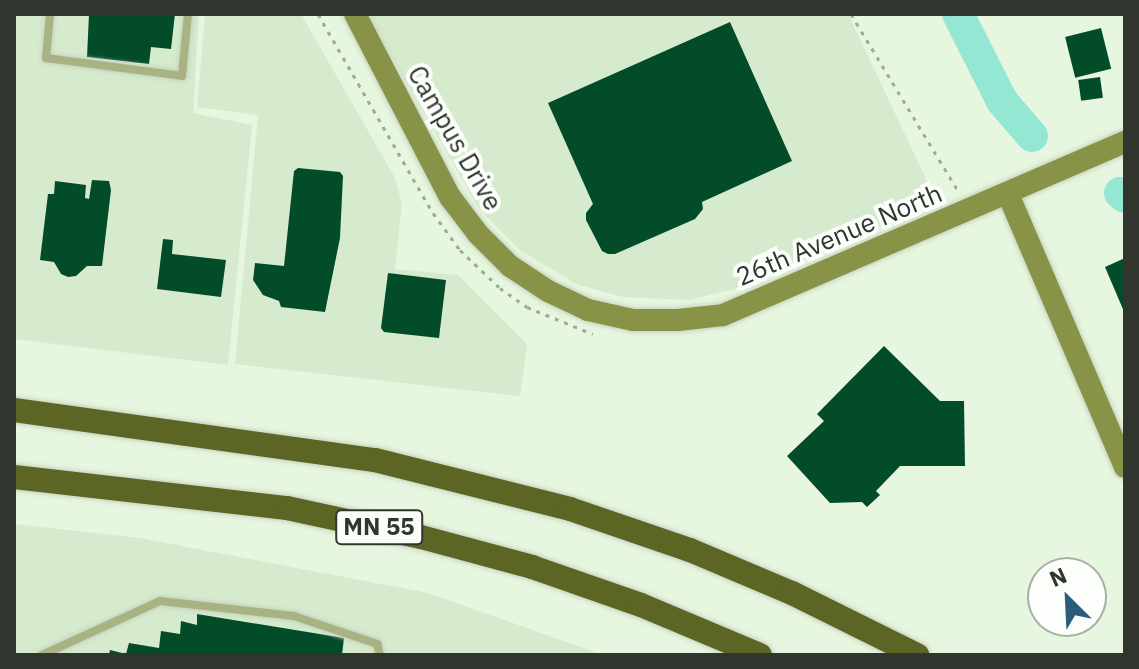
<!DOCTYPE html>
<style>
body{margin:0}
#map{position:relative;width:1139px;height:669px;overflow:hidden;background:#e6f6df;font-family:"IBM Plex Sans",sans-serif}
div>[style]{position:absolute}
.built>*{inset:0;background:#d6ebcd}
.river>*{height:32px;margin:-16px;padding:0 16px;transform-origin:16px;border-radius:16px;background:#94e7d2}
.building>*{inset:0;background:#034c2a;transform-origin:0 0}
.path>*{height:3px;margin-top:-1.5px;transform-origin:0;background:repeating-linear-gradient(90deg,#9fab9a 0 4px,transparent 0 10px)}
.roads{filter:drop-shadow(0 0 2px #c5d3bf) drop-shadow(0 0 2px #c5d3bf)}
.lane>*{height:8px;margin:-4px;padding:0 4px;transform-origin:4px;border-radius:4px;background:#a9b282}
.secondary>*{height:22px;margin:-11px;padding:0 11px;transform-origin:11px;border-radius:11px;background:#889348}
.highway>*{height:24px;margin:-12px;padding:0 12px;transform-origin:12px;border-radius:12px;background:#5d6525}
span{translate:-50% -50%;white-space:nowrap;text-align:center;line-height:1.15;-webkit-text-stroke:8px #fbfefa;paint-order:stroke}
.shield-label span{padding:2px 6px;background:#fbfefa;border:2px solid;border-radius:6px;-webkit-text-stroke-width:0}
.shield-label{font-size:24px;color:#30362d;font-weight:700}
.street-label{font-size:26px;color:#30362d}
.frame{position:absolute;inset:0;border:16px solid #30362d;pointer-events:none}
.north{position:absolute;left:1027px;top:557px;width:80px;height:80px;box-sizing:border-box;background:#fbfefa;border:2px solid #aaaea8;border-radius:50%;rotate:336deg;font-size:22px;font-weight:700;line-height:32px;text-align:center;color:#30362d}
.north::after{content:'';display:block;margin:auto;width:28px;height:36px;background:#295d79;clip-path:polygon(50% 0,100% 100%,50% 72%,0 100%)}
</style>
<div id="map">
<div class="built">
<i style="clip-path:polygon(14px 14px,199px 14px,193px 113px,252px 125px,228px 365px,14px 339px)"></i>
<i style="clip-path:polygon(205px 14px,301px 14px,395px 178px,402px 204px,395px 269px,458px 275px,527px 344px,520px 396px,235px 364px,258px 115px,197px 107px)"></i>
<i style="clip-path:polygon(367px 14px,848px 14px,937px 202px,743px 287px,688px 300px,623px 297px,576px 284px,521px 251px,479px 209px)"></i>
<i style="clip-path:polygon(14px 524px,140px 538px,428px 593px,603px 655px,14px 655px)"></i>
</div>
<div class="river">
<i style="left:958px;top:14px;width:97px;rotate:63.2deg"></i>
<i style="left:1002px;top:101px;width:46px;rotate:49.4deg"></i>
<i style="left:1120px;top:193px;width:6px;rotate:39deg"></i>
</div>
<div class="building">
<i style="clip-path:polygon(89px 14px,175px 14px,171px 49px,151px 47px,149px 64px,87px 57px)"></i>
<i style="clip-path:polygon(730px 22px,792px 161px,702px 202px,703px 209px,695px 219px,615px 254px,608px 254px,602px 251px,586px 220px,586px 213px,593px 204px,548px 103px)"></i>
<i style="left:1101px;top:28px;width:42px;height:37px;rotate:76deg"></i>
<i style="left:1100px;top:77px;width:21px;height:22px;rotate:82deg"></i>
<i style="clip-path:polygon(298px 168px,340px 172px,343px 176px,340px 238px,325px 312px,281px 307px,279px 301px,263px 295px,253px 280px,255px 263px,284px 266px,294px 171px)"></i>
<i style="clip-path:polygon(92px 180px,109px 181px,111px 190px,102px 266px,87px 266px,76px 276px,68px 277px,61px 274px,54px 262px,40px 260px,48px 194px,54px 194px,55px 181px,86px 185px,85px 198px,89px 199px)"></i>
<i style="clip-path:polygon(163px 239px,173px 240px,172px 254px,226px 260px,221px 297px,157px 289px)"></i>
<i style="clip-path:polygon(1125px 258px,1125px 314px,1105px 267px)"></i>
<i style="clip-path:polygon(388px 273px,446px 280px,439px 338px,384px 332px,381px 328px)"></i>
<i style="clip-path:polygon(884px 346px,940px 401px,964px 401px,965px 466px,900px 466px,876px 491px,880px 495px,867px 507px,862px 502px,830px 503px,787px 456px,824px 421px,817px 414px)"></i>
<i style="clip-path:polygon(197px 614px,344px 638px,342px 655px,109px 655px,110px 650px,126px 654px,129px 643px,159px 648px,161px 631px,180px 634px,181px 621px,197px 625px)"></i>
</div>
<div class="path">
<i style="left:318px;top:14px;width:230px;rotate:60deg"></i>
<i style="left:433px;top:213px;width:46px;rotate:53.9deg"></i>
<i style="left:460px;top:250px;width:55px;rotate:43.5deg"></i>
<i style="left:500px;top:288px;width:33px;rotate:35deg"></i>
<i style="left:527px;top:307px;width:71px;rotate:22.2deg"></i>
<i style="left:851px;top:14px;width:208px;rotate:58.8deg"></i>
</div>
<div class="roads">
<div class="lane">
<i style="left:50px;top:14px;width:44px;rotate:95.2deg"></i>
<i style="left:46px;top:58px;width:137px;rotate:7.5deg"></i>
<i style="left:182px;top:76px;width:62px;rotate:-84.5deg"></i>
<i style="left:42px;top:655px;width:130px;rotate:-24.6deg"></i>
<i style="left:160px;top:601px;width:135px;rotate:6.4deg"></i>
<i style="left:294px;top:616px;width:88px;rotate:18.6deg"></i>
<i style="left:377px;top:644px;width:11px;rotate:75deg"></i>
</div>
<div class="secondary">
<i style="left:355px;top:14px;width:206px;rotate:62.6deg"></i>
<i style="left:450px;top:197px;width:46px;rotate:52.9deg"></i>
<i style="left:478px;top:234px;width:45px;rotate:45deg"></i>
<i style="left:510px;top:266px;width:45px;rotate:33.3deg"></i>
<i style="left:548px;top:291px;width:44px;rotate:25.4deg"></i>
<i style="left:588px;top:310px;width:46px;rotate:12.5deg"></i>
<i style="left:633px;top:320px;width:45px"></i>
<i style="left:678px;top:320px;width:45px;rotate:-6.3deg"></i>
<i style="left:723px;top:315px;width:438px;rotate:-23.3deg"></i>
<i style="left:1008px;top:194px;width:297px;rotate:66.8deg"></i>
</div>
<div class="highway">
<i style="left:14px;top:410px;width:364px;rotate:7.9deg"></i>
<i style="left:375px;top:460px;width:201px;rotate:14.1deg"></i>
<i style="left:570px;top:509px;width:127px;rotate:18.9deg"></i>
<i style="left:690px;top:550px;width:111px;rotate:22.9deg"></i>
<i style="left:792px;top:593px;width:140px;rotate:26.4deg"></i>
<i style="left:14px;top:477px;width:275px;rotate:6.5deg"></i>
<i style="left:287px;top:508px;width:137px;rotate:12.2deg"></i>
<i style="left:421px;top:537px;width:115px;rotate:15.1deg"></i>
<i style="left:532px;top:567px;width:115px;rotate:19.2deg"></i>
<i style="left:641px;top:605px;width:129px;rotate:22.8deg"></i>
</div>
</div>
<div class="shield-label">
<span style="left:379px;top:527px">MN 55</span>
</div>
<div class="street-label">
<span style="left:455px;top:138px;rotate:60deg">Campus Drive</span>
<span style="left:839px;top:235px;rotate:-23deg">26th Avenue North</span>
</div>
<div class="frame"></div>
<div class="north">N</div>
</div>
